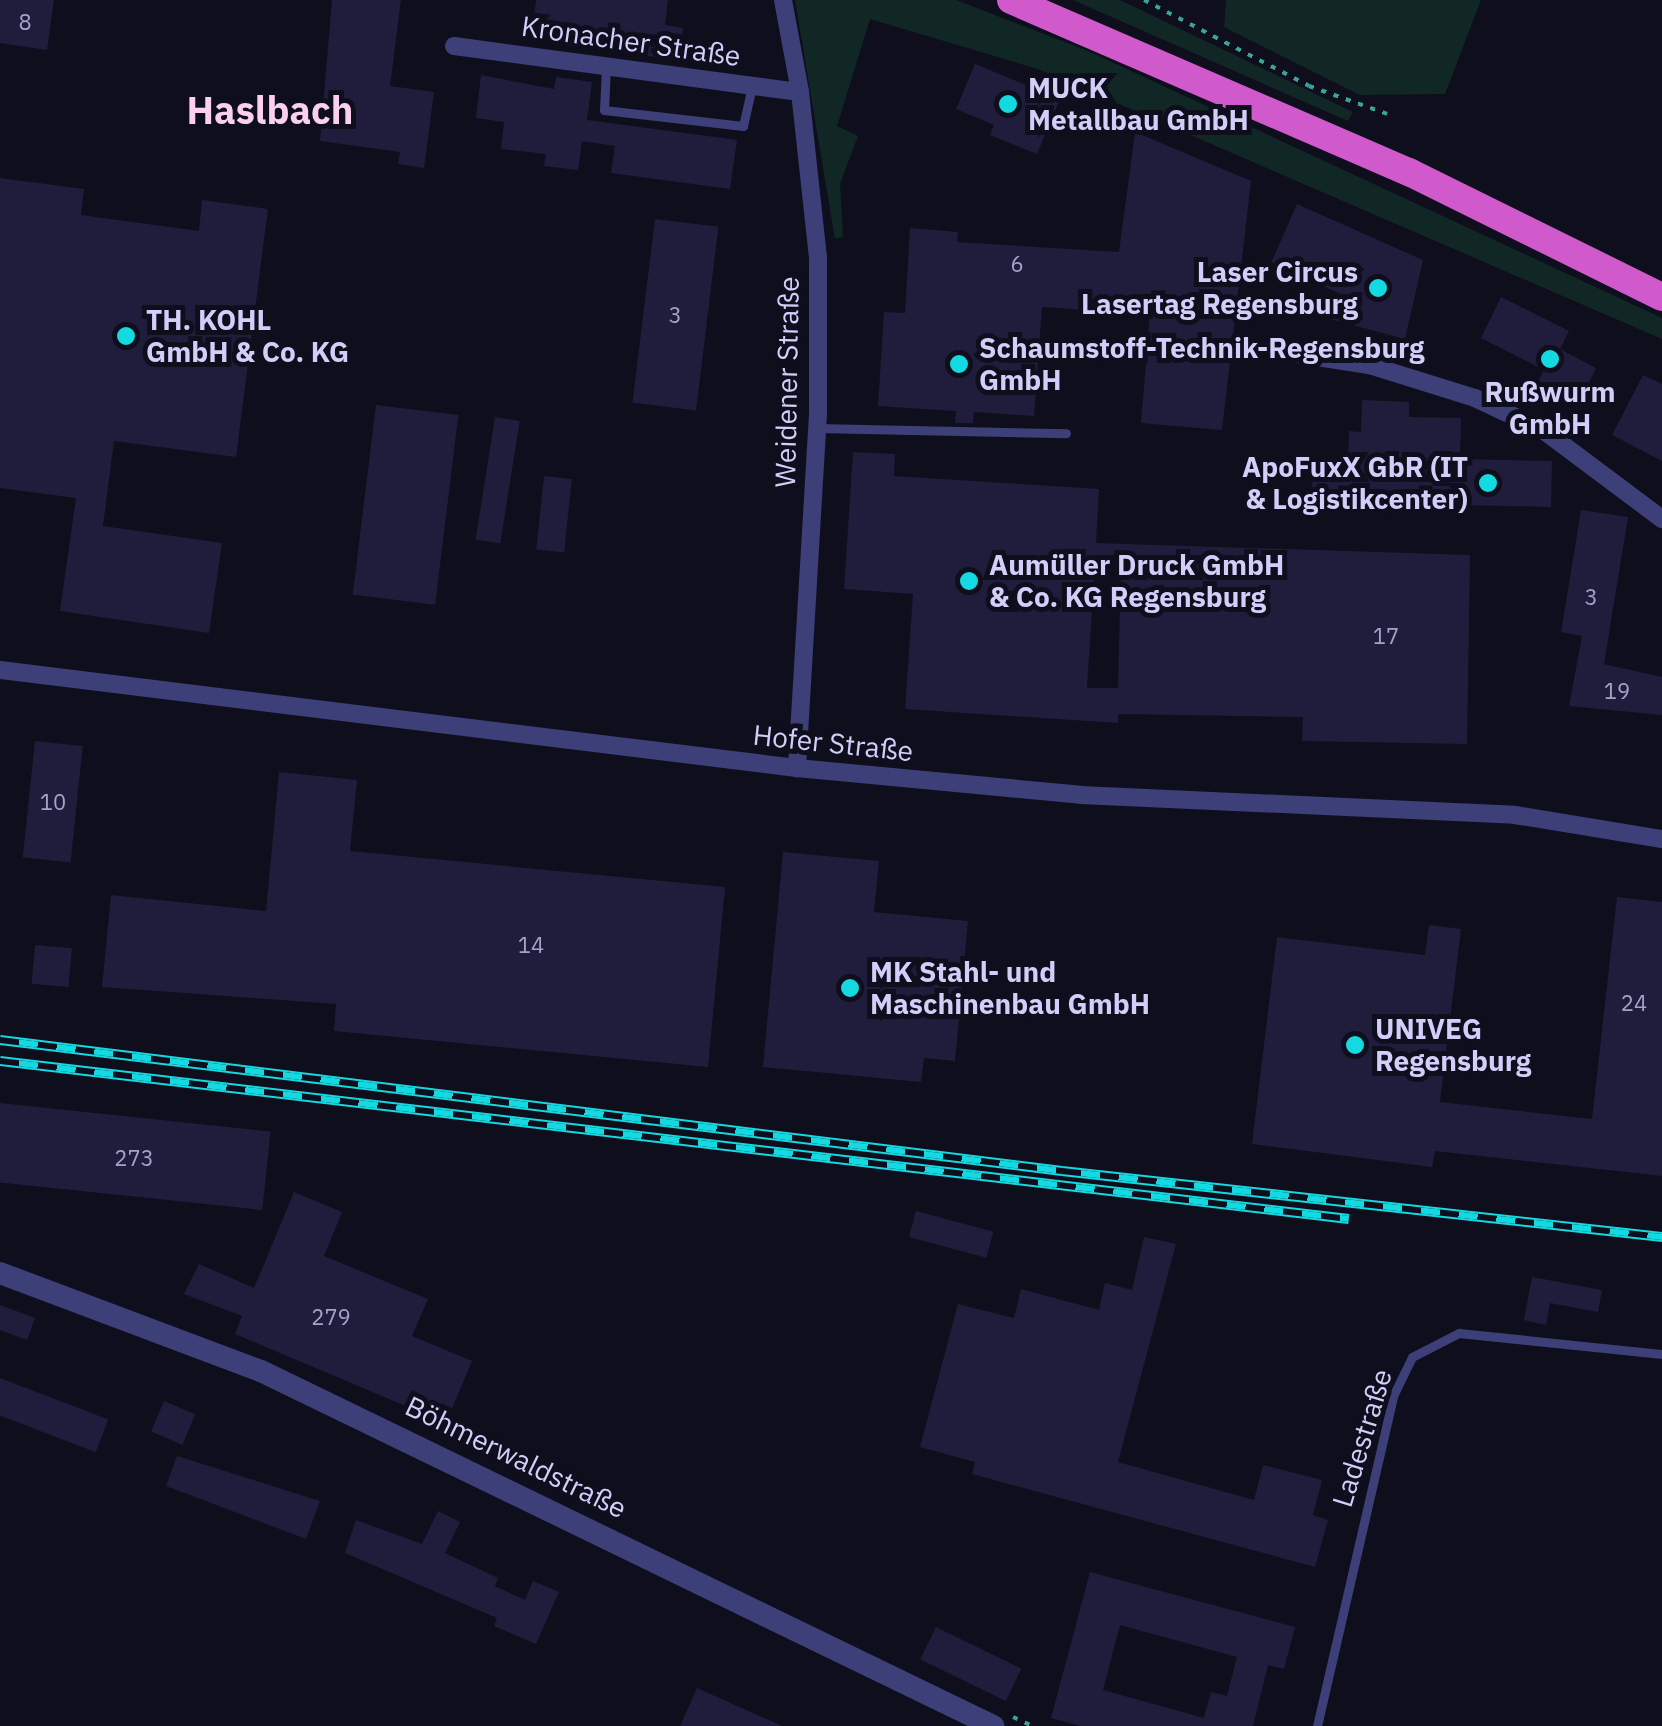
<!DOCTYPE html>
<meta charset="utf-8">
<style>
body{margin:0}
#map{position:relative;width:1662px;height:1726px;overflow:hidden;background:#0f0e1d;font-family:"IBM Plex Sans",sans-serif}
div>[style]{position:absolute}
.green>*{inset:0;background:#112725}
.building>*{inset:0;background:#201c3c;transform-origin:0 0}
.path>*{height:4px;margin-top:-2px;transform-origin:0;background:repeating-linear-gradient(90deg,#38a597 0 5px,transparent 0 13px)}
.service>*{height:9px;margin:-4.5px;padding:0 4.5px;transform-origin:4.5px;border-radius:4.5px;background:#3d3f78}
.minor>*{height:18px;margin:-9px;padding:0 9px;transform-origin:9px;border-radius:9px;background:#3d3f78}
.tertiary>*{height:22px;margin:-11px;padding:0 11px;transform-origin:11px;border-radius:11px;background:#3d3f78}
.trunk>*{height:28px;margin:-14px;padding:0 14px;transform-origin:14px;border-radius:14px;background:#d05acc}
.rail>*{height:10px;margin-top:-5px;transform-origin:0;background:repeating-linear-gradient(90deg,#0f0e1d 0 19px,#15d9e0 0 38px);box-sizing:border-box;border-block:2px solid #15d9e0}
.dots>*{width:28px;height:28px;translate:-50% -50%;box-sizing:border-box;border:5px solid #0f0e1d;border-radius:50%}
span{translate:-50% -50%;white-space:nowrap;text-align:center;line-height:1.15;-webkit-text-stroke:10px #0f0e1d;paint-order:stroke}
.number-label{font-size:22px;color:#a5a2ca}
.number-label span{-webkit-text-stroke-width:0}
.street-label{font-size:28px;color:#d1cffa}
.poi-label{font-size:28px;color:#d1cffa;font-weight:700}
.left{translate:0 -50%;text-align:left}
.right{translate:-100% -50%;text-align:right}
.district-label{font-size:38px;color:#fbd0ee;font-weight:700}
</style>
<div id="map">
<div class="green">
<i style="clip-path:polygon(795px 0,956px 0,1088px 51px,1662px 318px,1662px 339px,1038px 69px,870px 19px,837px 126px,858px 136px,840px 184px,843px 237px,835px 239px)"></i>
<i style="clip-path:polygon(1073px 0,1120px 0,1353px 112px,1348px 121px)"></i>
<i style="clip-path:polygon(1226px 0,1481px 0,1445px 94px,1360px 95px,1224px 27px)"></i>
</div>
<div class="building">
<i style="clip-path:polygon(0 0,54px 0,47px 50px,0 43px)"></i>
<i style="clip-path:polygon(332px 0,401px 0,390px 86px,434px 92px,424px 168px,398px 164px,400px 152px,320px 141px)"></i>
<i style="clip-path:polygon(536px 0,668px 0,665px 25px,683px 28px,679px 60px,604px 50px,606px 39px,553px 32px,552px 42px,531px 40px)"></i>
<i style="clip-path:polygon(975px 64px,1060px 99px,1037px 154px,990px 135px,994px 125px,956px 109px)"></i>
<i style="clip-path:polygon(481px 75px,554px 89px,556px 77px,592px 82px,587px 120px,737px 140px,730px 189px,611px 173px,615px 146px,582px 141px,578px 170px,544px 166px,546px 154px,501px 149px,504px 122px,476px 118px)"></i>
<i style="clip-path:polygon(1135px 132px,1251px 181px,1222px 430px,1141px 423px,1150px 314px,1042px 307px,1034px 416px,974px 412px,973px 423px,955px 423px,956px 411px,878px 406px,884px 312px,905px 313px,910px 228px,958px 232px,957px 242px,1119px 252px)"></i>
<i style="clip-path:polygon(0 178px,84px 189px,81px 215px,199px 231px,202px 200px,268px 209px,236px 457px,114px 441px,103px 526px,222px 543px,209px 633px,60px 611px,76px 498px,0 488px)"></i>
<i style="clip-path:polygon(1297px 204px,1423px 260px,1405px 339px,1330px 319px,1341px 294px,1271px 263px)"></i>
<i style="left:655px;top:219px;width:64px;height:185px;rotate:7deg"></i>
<i style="clip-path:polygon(1501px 297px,1569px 331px,1560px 349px,1596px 368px,1577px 406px,1536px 386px,1544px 370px,1481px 338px)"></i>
<i style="clip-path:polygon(1643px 375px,1662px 384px,1662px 461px,1612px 435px)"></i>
<i style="clip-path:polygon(1362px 400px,1409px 402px,1409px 417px,1461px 418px,1460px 459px,1552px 461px,1551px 507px,1425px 504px,1425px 497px,1312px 492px,1313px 458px,1348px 459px,1349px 431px,1361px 432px)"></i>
<i style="left:376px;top:405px;width:83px;height:191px;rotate:7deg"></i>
<i style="left:495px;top:417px;width:25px;height:124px;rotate:9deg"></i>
<i style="clip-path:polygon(evenodd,853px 452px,895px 454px,894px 476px,1099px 489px,1096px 543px,1470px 555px,1467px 744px,1302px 741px,1303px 717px,1118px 714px,1118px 723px,905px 709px,913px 594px,844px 589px,853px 452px,1095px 564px,1121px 565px,1118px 688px,1087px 688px,1095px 564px)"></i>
<i style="left:544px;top:476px;width:28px;height:74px;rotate:6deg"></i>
<i style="clip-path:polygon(1581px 510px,1628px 517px,1604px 664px,1662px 677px,1662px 715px,1569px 706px,1582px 636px,1561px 632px)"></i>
<i style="left:35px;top:741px;width:48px;height:117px;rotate:6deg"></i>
<i style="clip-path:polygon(279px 772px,357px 780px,350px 851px,725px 887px,708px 1067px,334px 1031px,336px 1004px,102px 987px,111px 895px,266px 911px)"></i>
<i style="clip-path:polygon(783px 852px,879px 861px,874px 912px,968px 921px,955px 1061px,924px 1058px,921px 1082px,763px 1067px)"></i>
<i style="clip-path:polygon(1617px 897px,1662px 902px,1662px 1176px,1435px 1151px,1432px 1167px,1252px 1144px,1277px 937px,1425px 955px,1429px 925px,1461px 929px,1440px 1102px,1592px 1119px)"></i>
<i style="left:35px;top:945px;width:37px;height:39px;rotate:5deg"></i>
<i style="left:0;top:1103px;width:272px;height:79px;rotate:6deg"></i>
<i style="clip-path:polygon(294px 1192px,342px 1212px,324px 1256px,428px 1299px,412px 1336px,472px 1361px,446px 1423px,235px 1334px,242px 1316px,184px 1294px,199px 1264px,254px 1288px)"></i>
<i style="left:916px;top:1211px;width:80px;height:27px;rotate:15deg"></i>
<i style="clip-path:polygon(1144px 1237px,1176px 1244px,1118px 1462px,1254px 1500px,1263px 1465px,1322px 1480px,1313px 1515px,1328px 1520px,1315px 1567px,972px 1474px,975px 1462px,920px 1447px,958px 1304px,1014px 1318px,1021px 1289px,1099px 1310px,1105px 1283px,1132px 1290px)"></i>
<i style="clip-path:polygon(1532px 1277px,1602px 1290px,1598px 1312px,1550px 1303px,1546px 1325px,1524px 1320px)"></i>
<i style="clip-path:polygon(0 1305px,35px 1318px,27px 1340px,0 1330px)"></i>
<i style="left:0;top:1378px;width:116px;height:35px;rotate:21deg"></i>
<i style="left:164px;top:1401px;width:34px;height:33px;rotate:23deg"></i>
<i style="clip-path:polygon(177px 1456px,320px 1501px,306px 1539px,166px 1486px)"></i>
<i style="clip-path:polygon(438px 1511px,460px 1522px,445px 1553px,498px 1578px,495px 1586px,525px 1600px,533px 1581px,559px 1592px,536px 1644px,494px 1626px,497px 1618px,345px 1553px,356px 1520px,422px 1544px)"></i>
<i style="clip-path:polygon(evenodd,1090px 1572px,1295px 1627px,1284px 1669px,1268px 1665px,1253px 1726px,1081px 1726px,1051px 1718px,1090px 1572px,1120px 1625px,1237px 1657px,1227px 1696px,1211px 1692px,1204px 1718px,1103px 1690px,1120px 1625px)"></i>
<i style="left:936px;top:1627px;width:95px;height:36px;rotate:26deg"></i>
<i style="clip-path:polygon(697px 1688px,782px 1726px,680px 1726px)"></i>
</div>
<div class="path">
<i style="left:1144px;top:0;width:186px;rotate:27.5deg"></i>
<i style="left:1309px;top:86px;width:83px;rotate:19.7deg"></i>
<i style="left:1013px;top:1717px;width:21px;rotate:25deg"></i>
</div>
<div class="service">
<i style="left:606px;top:66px;width:44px;rotate:92.6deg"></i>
<i style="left:604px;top:110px;width:140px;rotate:6.6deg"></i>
<i style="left:743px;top:126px;width:41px;rotate:-77.3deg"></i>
<i style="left:817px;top:428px;width:249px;rotate:1.2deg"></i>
<i style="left:1317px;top:1726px;width:339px;rotate:-77deg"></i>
<i style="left:1393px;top:1396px;width:43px;rotate:-64deg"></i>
<i style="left:1412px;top:1357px;width:53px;rotate:-27.1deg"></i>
<i style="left:1459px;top:1333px;width:204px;rotate:5.9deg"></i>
</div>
<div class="minor">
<i style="left:783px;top:0;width:94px;rotate:79.5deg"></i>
<i style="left:800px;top:92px;width:167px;rotate:83.8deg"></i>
<i style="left:818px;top:258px;width:156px;rotate:90deg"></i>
<i style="left:818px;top:414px;width:355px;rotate:93.4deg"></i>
<i style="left:454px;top:46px;width:349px;rotate:7.6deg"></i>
<i style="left:1298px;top:354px;width:72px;rotate:8.8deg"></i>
<i style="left:1369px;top:365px;width:111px;rotate:17.3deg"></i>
<i style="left:1475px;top:398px;width:75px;rotate:25.2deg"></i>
<i style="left:1543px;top:430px;width:149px;rotate:36.8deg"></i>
<i style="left:0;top:670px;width:803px;rotate:7.01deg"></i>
<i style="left:797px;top:768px;width:285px;rotate:5.4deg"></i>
<i style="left:1081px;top:795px;width:434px;rotate:2.6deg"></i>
<i style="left:1515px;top:815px;width:149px;rotate:9.3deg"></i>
</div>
<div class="tertiary">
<i style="left:0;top:1273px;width:279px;rotate:20.6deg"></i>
<i style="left:261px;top:1371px;width:814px;rotate:25.87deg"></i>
</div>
<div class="trunk">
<i style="left:1011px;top:0;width:434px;rotate:23.4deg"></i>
<i style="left:1409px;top:172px;width:282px;rotate:26.3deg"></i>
</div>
<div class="rail">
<i style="left:0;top:1040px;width:1070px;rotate:7.03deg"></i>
<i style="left:1062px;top:1171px;width:604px;rotate:6.28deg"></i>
<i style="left:0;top:1061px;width:1358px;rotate:6.68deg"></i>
</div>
<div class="dots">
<i style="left:1008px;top:104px;background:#15d9e0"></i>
<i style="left:1378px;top:288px;background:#15d9e0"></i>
<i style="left:126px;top:336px;background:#15d9e0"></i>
<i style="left:1550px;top:359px;background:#15d9e0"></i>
<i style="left:959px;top:364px;background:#15d9e0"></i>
<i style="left:1488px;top:483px;background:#15d9e0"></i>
<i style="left:969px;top:581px;background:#15d9e0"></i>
<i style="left:850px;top:988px;background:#15d9e0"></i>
<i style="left:1355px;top:1045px;background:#15d9e0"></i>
</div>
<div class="number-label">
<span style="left:25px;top:22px">8</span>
<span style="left:1017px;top:264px">6</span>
<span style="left:675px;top:315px">3</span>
<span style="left:1591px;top:597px">3</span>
<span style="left:1386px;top:636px">17</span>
<span style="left:1617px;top:691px">19</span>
<span style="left:53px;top:802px">10</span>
<span style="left:531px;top:945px">14</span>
<span style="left:1634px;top:1003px">24</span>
<span style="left:134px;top:1158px">273</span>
<span style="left:331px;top:1317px">279</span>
</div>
<div class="street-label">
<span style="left:631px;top:41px;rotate:8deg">Kronacher Straße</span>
<span style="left:787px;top:382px;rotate:-89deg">Weidener Straße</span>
<span style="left:833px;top:743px;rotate:6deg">Hofer Straße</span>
<span style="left:1362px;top:1438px;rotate:-73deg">Ladestraße</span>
<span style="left:516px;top:1457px;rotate:26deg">Böhmerwaldstraße</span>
</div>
<div class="poi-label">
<span class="left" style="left:1028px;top:104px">MUCK<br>Metallbau GmbH</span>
<span class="right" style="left:1358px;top:288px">Laser Circus<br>Lasertag Regensburg</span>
<span class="left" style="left:146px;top:336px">TH. KOHL<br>GmbH &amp; Co. KG</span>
<span class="left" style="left:979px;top:364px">Schaumstoff-Technik-Regensburg<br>GmbH</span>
<span style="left:1550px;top:408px">Rußwurm<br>GmbH</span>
<span class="right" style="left:1468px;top:483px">ApoFuxX GbR (IT<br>&amp; Logistikcenter)</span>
<span class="left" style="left:989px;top:581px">Aumüller Druck GmbH<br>&amp; Co. KG Regensburg</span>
<span class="left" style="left:870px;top:988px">MK Stahl- und<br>Maschinenbau GmbH</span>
<span class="left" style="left:1375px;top:1045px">UNIVEG<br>Regensburg</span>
</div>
<div class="district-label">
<span style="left:270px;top:110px">Haslbach</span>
</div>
</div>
